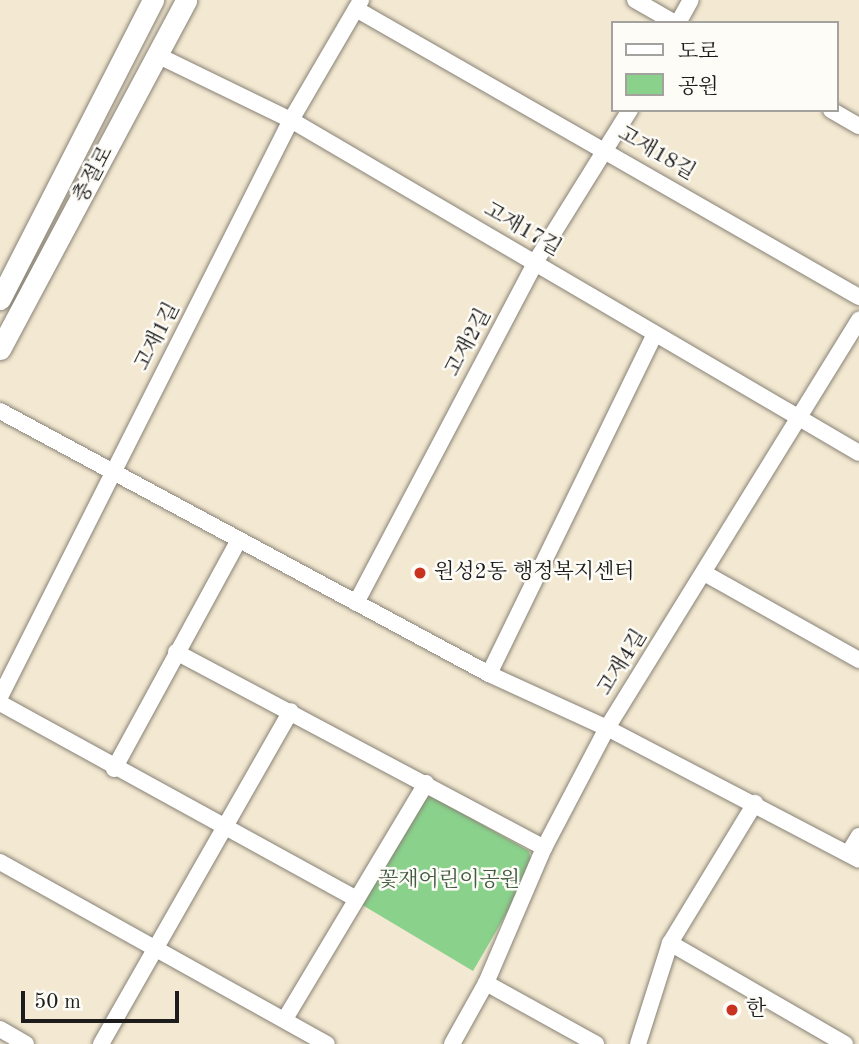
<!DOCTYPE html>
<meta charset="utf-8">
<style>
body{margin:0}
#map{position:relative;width:859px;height:1044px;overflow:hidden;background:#f3e8d1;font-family:"Old Standard TT","Noto Serif KR",serif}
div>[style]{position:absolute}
.green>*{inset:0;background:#8ad18c}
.roads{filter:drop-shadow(0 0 2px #888276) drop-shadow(0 0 2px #888276)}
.minor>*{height:16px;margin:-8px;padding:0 8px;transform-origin:8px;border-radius:8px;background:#fff}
.tertiary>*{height:21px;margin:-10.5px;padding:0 10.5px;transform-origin:10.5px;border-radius:10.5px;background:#fff}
.dots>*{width:19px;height:19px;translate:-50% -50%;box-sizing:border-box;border:4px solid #fdfcf7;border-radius:50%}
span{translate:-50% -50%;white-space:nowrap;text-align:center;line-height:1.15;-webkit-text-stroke:5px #fdfcf7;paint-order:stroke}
.street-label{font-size:21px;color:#1c1c1c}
.poi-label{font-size:21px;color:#1c1c1c}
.left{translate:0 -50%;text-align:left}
.park-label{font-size:21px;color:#425b43}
.legend{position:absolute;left:611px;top:21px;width:228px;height:91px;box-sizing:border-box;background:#fdfcf7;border:2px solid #a3a29f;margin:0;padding:9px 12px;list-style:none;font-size:21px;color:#1c1c1c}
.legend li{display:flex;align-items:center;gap:14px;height:35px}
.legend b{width:35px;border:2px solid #a3a29f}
.scale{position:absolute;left:21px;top:991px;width:158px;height:32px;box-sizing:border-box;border:4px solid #1c1c1c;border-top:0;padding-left:9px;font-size:21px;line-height:24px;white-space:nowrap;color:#1c1c1c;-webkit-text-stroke:5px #fdfcf7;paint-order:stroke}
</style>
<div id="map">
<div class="green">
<i style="clip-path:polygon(432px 796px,529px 851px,533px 868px,473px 971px,359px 903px,421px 801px)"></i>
</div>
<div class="roads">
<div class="minor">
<i style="left:635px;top:0;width:46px;rotate:29.9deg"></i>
<i style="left:356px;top:9px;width:580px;rotate:29.79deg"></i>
<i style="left:678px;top:23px;width:26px;rotate:-61deg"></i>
<i style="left:157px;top:55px;width:149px;rotate:25.9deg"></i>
<i style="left:291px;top:120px;width:658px;rotate:30.38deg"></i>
<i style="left:831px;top:110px;width:32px;rotate:30deg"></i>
<i style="left:0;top:411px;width:555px;rotate:28.27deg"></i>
<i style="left:489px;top:674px;width:130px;rotate:24.6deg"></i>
<i style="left:607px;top:728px;width:284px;rotate:27.6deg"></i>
<i style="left:704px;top:573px;width:178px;rotate:29.3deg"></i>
<i style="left:356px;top:603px;width:386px;rotate:-62.2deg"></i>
<i style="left:536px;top:261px;width:178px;rotate:-58.1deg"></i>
<i style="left:176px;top:652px;width:417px;rotate:28deg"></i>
<i style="left:489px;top:674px;width:378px;rotate:-64deg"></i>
<i style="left:0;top:697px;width:646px;rotate:-63.24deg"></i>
<i style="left:291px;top:120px;width:139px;rotate:-59.7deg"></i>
<i style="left:0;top:703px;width:404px;rotate:28.8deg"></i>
<i style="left:114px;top:769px;width:261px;rotate:-61.4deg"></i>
<i style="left:848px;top:854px;width:21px;rotate:-59deg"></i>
<i style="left:0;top:862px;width:374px;rotate:29.1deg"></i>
<i style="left:670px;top:943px;width:202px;rotate:30deg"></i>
<i style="left:486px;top:983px;width:126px;rotate:29deg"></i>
<i style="left:285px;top:1019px;width:275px;rotate:-59.1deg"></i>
<i style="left:0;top:1029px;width:30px;rotate:30deg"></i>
<i style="left:101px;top:1044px;width:383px;rotate:-60.3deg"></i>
<i style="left:452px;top:1044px;width:70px;rotate:-60.9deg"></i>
<i style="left:486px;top:983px;width:147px;rotate:-66.8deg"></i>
<i style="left:544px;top:848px;width:136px;rotate:-62.3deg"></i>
<i style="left:607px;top:728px;width:480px;rotate:-58.3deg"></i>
<i style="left:638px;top:1044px;width:106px;rotate:-72.4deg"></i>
<i style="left:670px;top:943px;width:164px;rotate:-58.7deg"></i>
</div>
<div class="tertiary">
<i style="left:0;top:299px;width:336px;rotate:-62.9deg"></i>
<i style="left:0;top:349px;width:395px;rotate:-61.9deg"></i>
</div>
</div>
<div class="dots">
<i style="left:420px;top:573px;background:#c8321e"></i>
<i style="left:732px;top:1010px;background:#c8321e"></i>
</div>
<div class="street-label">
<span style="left:656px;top:154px;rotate:30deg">고재18길</span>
<span style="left:94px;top:175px;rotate:-62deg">충절로</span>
<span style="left:522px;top:230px;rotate:30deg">고재17길</span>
<span style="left:158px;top:337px;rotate:-63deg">고재1길</span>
<span style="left:469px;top:343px;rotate:-62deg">고재2길</span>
<span style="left:623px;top:663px;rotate:-58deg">고재4길</span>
</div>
<div class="poi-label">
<span class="left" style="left:434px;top:573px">원성2동 행정복지센터</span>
<span class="left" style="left:746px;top:1010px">한</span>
</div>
<div class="park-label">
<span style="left:449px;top:881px">꽃재어린이공원</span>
</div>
<ul class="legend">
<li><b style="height:9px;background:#fff"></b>도로</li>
<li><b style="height:19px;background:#8ad18c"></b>공원</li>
</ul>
<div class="scale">50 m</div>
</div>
